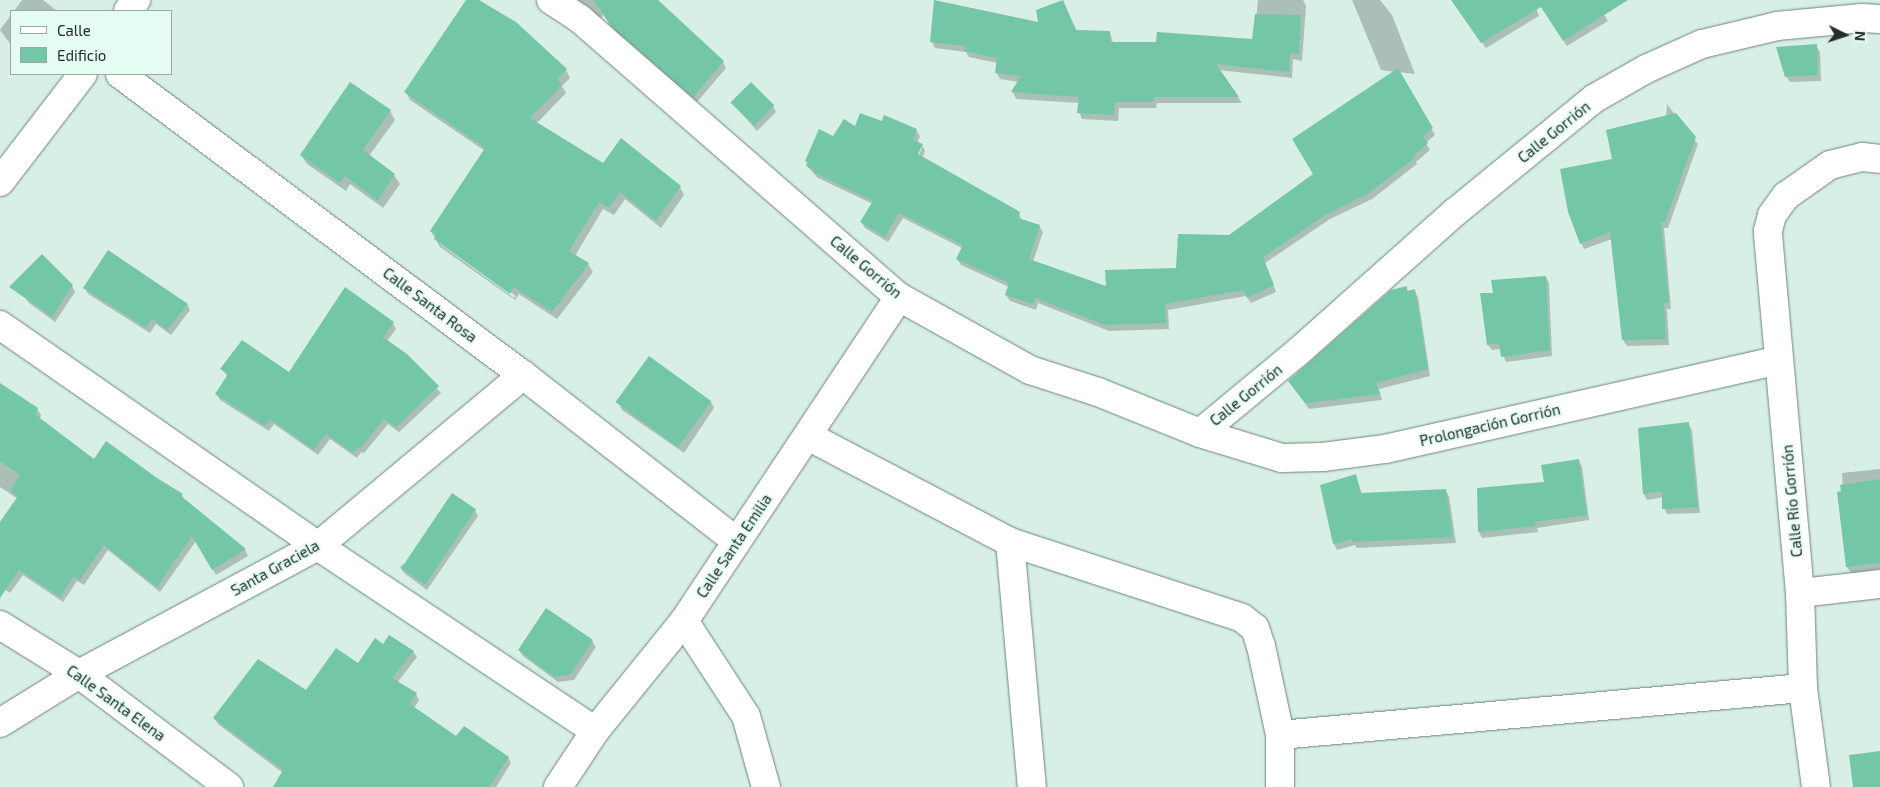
<!DOCTYPE html>
<meta charset="utf-8">
<style>
body{margin:0}
#map{position:relative;width:1880px;height:787px;overflow:hidden;background:#d7efe4;font-family:"Exo 2",sans-serif}
div>[style]{position:absolute}
.shadow>*{inset:0;background:#0003}
.building>*{inset:0;background:#74c7a6;transform-origin:0 0}
.roads{filter:drop-shadow(0 0 1px #6f847b) drop-shadow(0 0 1px #6f847b)}
.minor>*{height:28px;margin:-14px;padding:0 14px;transform-origin:14px;border-radius:14px;background:#fff}
span{translate:-50% -50%;white-space:nowrap;text-align:center;line-height:1.15;-webkit-text-stroke:4px #e4fcf1;paint-order:stroke}
.street-label{font-size:15px;color:#252e2a}
.legend{position:absolute;left:10px;top:10px;width:162px;height:65px;box-sizing:border-box;background:#e4fcf1;border:1px solid #98aaa1;margin:0;padding:6px 9px;list-style:none;font-size:15px;color:#252e2a}
.legend li{display:flex;align-items:center;gap:10px;height:25px}
.legend b{width:25px;border:1px solid #98aaa1}
.north{position:absolute;left:1820px;top:10px;width:50px;height:50px;-webkit-text-stroke:4px #e4fcf1;paint-order:stroke;rotate:94deg;font-size:14px;font-weight:700;line-height:20px;text-align:center;color:#252e2a}
.north::after{content:'';display:block;margin:auto;width:18px;height:22px;background:#252e2a;clip-path:polygon(50% 0,100% 100%,50% 72%,0 100%)}
</style>
<div id="map">
<div class="shadow">
<i style="clip-path:polygon(22px 0,43px 0,57px 11px,14px 11px)"></i>
<i style="clip-path:polygon(evenodd,467px 0,477px 0,566px 70px,570px 78px,562px 86px,566px 93px,537px 123px,603px 165px,680px 187px,684px 195px,661px 228px,625px 199px,614px 215px,603px 209px,575px 256px,588px 264px,593px 272px,557px 319px,519px 294px,515px 300px,440px 247px,431px 231px,485px 151px,410px 100px,406px 92px,467px 0,440px 241px,516px 296px,514px 298px,440px 244px,440px 241px)"></i>
<i style="clip-path:polygon(578px 0,656px 0,723px 62px,726px 68px,697px 102px,615px 31px,604px 14px,601px 18px)"></i>
<i style="clip-path:polygon(1258px 0,1303px 0,1306px 6px,1302px 61px,1293px 59px,1292px 78px,1218px 70px,1242px 103px,1157px 103px,1156px 108px,1119px 108px,1118px 121px,1082px 119px,1079px 112px,1079px 103px,1016px 99px,1013px 92px,1019px 82px,1000px 79px,996px 72px,997px 63px,969px 57px,966px 52px,935px 48px,932px 42px,1039px 23px,1062px 1px,1077px 31px,1110px 32px,1113px 43px,1254px 40px)"></i>
<i style="clip-path:polygon(evenodd,1352px 0,1380px 0,1392px 15px,1415px 74px,1398px 72px,1435px 135px,1426px 143px,1430px 150px,1416px 162px,1417px 164px,1372px 199px,1330px 219px,1265px 263px,1276px 292px,1251px 303px,1246px 296px,1168px 310px,1169px 329px,1109px 331px,1038px 303px,1036px 310px,1010px 301px,1006px 295px,1009px 287px,961px 265px,957px 259px,962px 248px,903px 218px,888px 242px,865px 228px,861px 222px,873px 204px,818px 178px,807px 166px,806px 161px,834px 137px,856px 128px,883px 122px,916px 130px,920px 136px,917px 143px,922px 145px,925px 151px,922px 158px,1019px 213px,1022px 221px,1039px 226px,1043px 232px,1033px 262px,1107px 288px,1177px 269px,1229px 237px,1314px 174px,1395px 72px,1381px 70px,1352px 0,920px 147px,922px 147px,917px 161px,914px 160px,920px 147px)"></i>
<i style="clip-path:polygon(1473px 0,1533px 0,1539px 16px,1486px 48px,1463px 15px)"></i>
<i style="clip-path:polygon(1537px 0,1595px 0,1608px 21px,1567px 46px)"></i>
<i style="clip-path:polygon(11px 15px,11px 45px,0 30px)"></i>
<i style="clip-path:polygon(1816px 46px,1820px 52px,1821px 81px,1790px 82px,1786px 76px)"></i>
<i style="clip-path:polygon(732px 102px,773px 106px,776px 112px,757px 131px)"></i>
<i style="clip-path:polygon(1667px 104px,1698px 144px,1668px 228px,1664px 228px,1671px 309px,1667px 309px,1669px 345px,1627px 346px,1623px 340px,1612px 239px,1584px 249px,1581px 243px,1613px 160px,1666px 117px)"></i>
<i style="clip-path:polygon(390px 111px,395px 120px,369px 156px,394px 175px,400px 184px,383px 208px,350px 184px,346px 191px,307px 164px,301px 155px)"></i>
<i style="clip-path:polygon(1546px 277px,1549px 283px,1552px 356px,1506px 362px,1501px 349px,1492px 350px,1488px 345px,1494px 294px)"></i>
<i style="clip-path:polygon(72px 286px,75px 292px,55px 322px,29px 303px,25px 297px)"></i>
<i style="clip-path:polygon(85px 288px,187px 304px,190px 310px,171px 335px,156px 324px,150px 333px,88px 294px)"></i>
<i style="clip-path:polygon(1406px 288px,1409px 292px,1414px 291px,1418px 297px,1430px 376px,1379px 389px,1382px 400px,1309px 409px,1289px 381px)"></i>
<i style="clip-path:polygon(393px 323px,396px 329px,387px 341px,407px 355px,441px 393px,399px 432px,388px 424px,364px 453px,361px 452px,357px 458px,330px 439px,318px 455px,274px 424px,269px 431px,220px 400px,217px 395px,228px 377px,222px 369px,289px 374px)"></i>
<i style="clip-path:polygon(711px 402px,714px 408px,684px 453px,622px 410px,619px 404px)"></i>
<i style="clip-path:polygon(0 405px,37px 409px,41px 415px,40px 419px,94px 461px,156px 479px,182px 495px,185px 501px,245px 550px,248px 556px,216px 575px,196px 541px,160px 592px,108px 550px,84px 585px,77px 581px,63px 602px,23px 575px,10px 593px,0 586px,0 524px,18px 499px,0 487px)"></i>
<i style="clip-path:polygon(1688px 424px,1692px 430px,1700px 513px,1667px 514px,1664px 508px,1664px 497px,1647px 500px,1644px 494px,1639px 429px)"></i>
<i style="clip-path:polygon(1579px 461px,1582px 467px,1589px 520px,1537px 528px,1538px 532px,1482px 538px,1479px 532px,1479px 489px,1545px 483px)"></i>
<i style="clip-path:polygon(1880px 469px,1880px 569px,1851px 573px,1847px 567px,1842px 473px)"></i>
<i style="clip-path:polygon(1355px 475px,1362px 494px,1445px 490px,1449px 496px,1456px 543px,1357px 548px,1355px 545px,1337px 550px,1334px 544px)"></i>
<i style="clip-path:polygon(475px 510px,478px 516px,427px 590px,404px 573px,400px 567px)"></i>
<i style="clip-path:polygon(592px 641px,596px 647px,574px 680px,558px 682px,523px 656px,519px 650px)"></i>
<i style="clip-path:polygon(383px 646px,413px 651px,417px 657px,397px 683px,416px 694px,419px 700px,414px 708px,457px 738px,508px 757px,511px 763px,496px 787px,280px 787px,283px 773px,218px 724px,215px 718px,306px 692px,358px 664px)"></i>
</div>
<div class="building">
<i style="clip-path:polygon(466px 0,479px 0,516px 22px,567px 69px,557px 79px,562px 85px,530px 118px,603px 163px,621px 138px,681px 186px,656px 221px,620px 192px,609px 208px,599px 202px,569px 251px,589px 263px,552px 312px,514px 287px,510px 294px,434px 239px,436px 235px,430px 231px,485px 148px,404px 92px)"></i>
<i style="clip-path:polygon(594px 0,658px 0,724px 61px,693px 97px,610px 25px)"></i>
<i style="clip-path:polygon(934px 0,1038px 22px,1036px 10px,1063px 0,1076px 30px,1110px 31px,1110px 42px,1156px 42px,1157px 32px,1252px 39px,1255px 14px,1301px 15px,1299px 54px,1290px 53px,1289px 72px,1216px 64px,1239px 97px,1154px 97px,1153px 102px,1115px 102px,1114px 115px,1077px 113px,1079px 97px,1011px 92px,1021px 76px,995px 73px,997px 58px,964px 51px,965px 46px,930px 42px)"></i>
<i style="clip-path:polygon(1451px 0,1628px 0,1563px 41px,1541px 7px,1481px 43px)"></i>
<i style="clip-path:polygon(1817px 44px,1818px 75px,1785px 77px,1776px 47px)"></i>
<i style="clip-path:polygon(1398px 68px,1433px 128px,1423px 137px,1428px 143px,1413px 156px,1415px 158px,1369px 193px,1327px 214px,1263px 257px,1274px 285px,1247px 298px,1243px 290px,1165px 304px,1166px 323px,1105px 325px,1035px 298px,1033px 304px,1005px 295px,1009px 283px,956px 259px,963px 245px,899px 213px,885px 237px,860px 222px,873px 201px,813px 172px,815px 170px,806px 166px,808px 162px,805px 161px,819px 129px,833px 136px,844px 119px,855px 126px,860px 113px,882px 121px,884px 115px,917px 129px,913px 140px,923px 144px,918px 154px,1020px 212px,1018px 218px,1040px 225px,1029px 259px,1106px 286px,1105px 270px,1176px 268px,1178px 234px,1229px 235px,1313px 174px,1292px 139px)"></i>
<i style="clip-path:polygon(350px 82px,391px 110px,363px 150px,395px 174px,378px 201px,345px 176px,340px 183px,300px 155px)"></i>
<i style="left:751px;top:82px;width:33px;height:29px;rotate:45deg"></i>
<i style="clip-path:polygon(1676px 113px,1696px 137px,1665px 222px,1661px 222px,1669px 302px,1664px 303px,1666px 339px,1622px 340px,1610px 232px,1580px 244px,1568px 212px,1560px 169px,1612px 159px,1606px 130px)"></i>
<i style="clip-path:polygon(108px 250px,188px 304px,167px 330px,152px 319px,146px 328px,83px 288px)"></i>
<i style="clip-path:polygon(42px 254px,73px 285px,52px 317px,9px 287px)"></i>
<i style="clip-path:polygon(1546px 276px,1550px 350px,1501px 357px,1499px 343px,1487px 345px,1480px 293px,1493px 293px,1491px 280px)"></i>
<i style="clip-path:polygon(1407px 286px,1407px 291px,1415px 289px,1428px 369px,1376px 383px,1380px 394px,1305px 403px,1288px 381px,1391px 290px)"></i>
<i style="clip-path:polygon(345px 287px,394px 322px,383px 337px,407px 354px,439px 386px,396px 427px,384px 419px,360px 448px,358px 447px,353px 453px,326px 434px,314px 450px,270px 419px,265px 426px,215px 394px,228px 374px,220px 369px,242px 340px,289px 372px)"></i>
<i style="left:649px;top:356px;width:77px;height:57px;rotate:36deg"></i>
<i style="clip-path:polygon(0 383px,38px 408px,36px 415px,94px 459px,106px 441px,157px 478px,183px 494px,181px 496px,246px 549px,212px 570px,192px 536px,157px 587px,104px 545px,80px 580px,74px 576px,60px 597px,19px 570px,0 598px,0 522px,18px 496px,10px 491px,20px 475px,0 461px)"></i>
<i style="clip-path:polygon(1689px 422px,1698px 507px,1662px 509px,1662px 491px,1643px 494px,1638px 428px)"></i>
<i style="clip-path:polygon(1579px 459px,1587px 515px,1535px 522px,1535px 526px,1478px 532px,1477px 488px,1544px 482px,1541px 465px)"></i>
<i style="clip-path:polygon(1356px 474px,1361px 493px,1446px 489px,1453px 537px,1353px 542px,1352px 539px,1333px 544px,1320px 485px)"></i>
<i style="clip-path:polygon(1880px 479px,1880px 563px,1846px 567px,1837px 492px,1841px 491px,1840px 485px)"></i>
<i style="left:452px;top:493px;width:29px;height:91px;rotate:34deg"></i>
<i style="clip-path:polygon(546px 608px,593px 640px,571px 674px,554px 677px,518px 650px)"></i>
<i style="clip-path:polygon(389px 635px,414px 651px,392px 678px,417px 693px,410px 704px,456px 736px,464px 726px,509px 757px,489px 787px,273px 787px,283px 770px,213px 718px,258px 659px,306px 690px,336px 648px,358px 663px,375px 638px,383px 644px)"></i>
<i style="clip-path:polygon(1880px 751px,1880px 787px,1853px 787px,1849px 755px)"></i>
</div>
<div class="roads">
<div class="minor">
<i style="left:551px;top:0;width:35px;rotate:33deg"></i>
<i style="left:580px;top:19px;width:423px;rotate:41.1deg"></i>
<i style="left:899px;top:297px;width:150px;rotate:29.1deg"></i>
<i style="left:1030px;top:370px;width:71px;rotate:17.9deg"></i>
<i style="left:1098px;top:392px;width:110px;rotate:21.9deg"></i>
<i style="left:1200px;top:433px;width:86px;rotate:17deg"></i>
<i style="left:1282px;top:458px;width:41px;rotate:-1.4deg"></i>
<i style="left:1323px;top:457px;width:63px;rotate:-7.4deg"></i>
<i style="left:1385px;top:449px;width:404px;rotate:-12.7deg"></i>
<i style="left:128px;top:11px;width:14px;rotate:-54deg"></i>
<i style="left:120px;top:74px;width:503px;rotate:36.76deg"></i>
<i style="left:523px;top:375px;width:270px;rotate:37.9deg"></i>
<i style="left:0;top:182px;width:136px;rotate:-52.5deg"></i>
<i style="left:0;top:325px;width:387px;rotate:34.8deg"></i>
<i style="left:318px;top:546px;width:333px;rotate:33.7deg"></i>
<i style="left:1200px;top:433px;width:127px;rotate:-39.6deg"></i>
<i style="left:1298px;top:352px;width:209px;rotate:-41.7deg"></i>
<i style="left:1454px;top:213px;width:182px;rotate:-39.2deg"></i>
<i style="left:1595px;top:98px;width:59px;rotate:-29.6deg"></i>
<i style="left:1646px;top:69px;width:61px;rotate:-24.1deg"></i>
<i style="left:1702px;top:44px;width:77px;rotate:-13.5deg"></i>
<i style="left:1777px;top:26px;width:85px;rotate:-5.4deg"></i>
<i style="left:1862px;top:18px;width:18px;rotate:3deg"></i>
<i style="left:808px;top:436px;width:228px;rotate:27.7deg"></i>
<i style="left:1010px;top:542px;width:244px;rotate:18.1deg"></i>
<i style="left:1242px;top:618px;width:16px;rotate:38deg"></i>
<i style="left:1255px;top:628px;width:19px;rotate:72deg"></i>
<i style="left:1261px;top:646px;width:91px;rotate:77.9deg"></i>
<i style="left:1280px;top:735px;width:52px;rotate:90deg"></i>
<i style="left:1010px;top:542px;width:246px;rotate:84.9deg"></i>
<i style="left:1800px;top:593px;width:81px;rotate:-6.4deg"></i>
<i style="left:684px;top:621px;width:113px;rotate:56.9deg"></i>
<i style="left:746px;top:716px;width:74px;rotate:74.3deg"></i>
<i style="left:0;top:625px;width:93px;rotate:31.8deg"></i>
<i style="left:79px;top:674px;width:188px;rotate:37deg"></i>
<i style="left:0;top:723px;width:93px;rotate:-31.8deg"></i>
<i style="left:79px;top:674px;width:271px;rotate:-28.2deg"></i>
<i style="left:318px;top:546px;width:267px;rotate:-39.8deg"></i>
<i style="left:1280px;top:735px;width:525px;rotate:-5.14deg"></i>
<i style="left:558px;top:787px;width:67px;rotate:-56.5deg"></i>
<i style="left:595px;top:731px;width:141px;rotate:-51deg"></i>
<i style="left:684px;top:621px;width:389px;rotate:-56.4deg"></i>
<i style="left:1816px;top:787px;width:100px;rotate:-97.5deg"></i>
<i style="left:1803px;top:688px;width:95px;rotate:-91.8deg"></i>
<i style="left:1800px;top:593px;width:363px;rotate:-95.1deg"></i>
<i style="left:1768px;top:231px;width:16px;rotate:-76deg"></i>
<i style="left:1772px;top:215px;width:24px;rotate:-54deg"></i>
<i style="left:1786px;top:196px;width:54px;rotate:-35.2deg"></i>
<i style="left:1830px;top:165px;width:33px;rotate:-14deg"></i>
<i style="left:1862px;top:157px;width:18px;rotate:6deg"></i>
</div>
</div>
<div class="street-label">
<span style="left:1554px;top:132px;rotate:-39deg">Calle Gorrión</span>
<span style="left:866px;top:267px;rotate:40deg">Calle Gorrión</span>
<span style="left:430px;top:305px;rotate:37deg">Calle Santa Rosa</span>
<span style="left:1246px;top:395px;rotate:-39deg">Calle Gorrión</span>
<span style="left:1490px;top:425px;rotate:-13deg">Prolongación Gorrión</span>
<span style="left:1792px;top:501px;rotate:-95deg">Calle Río Gorrión</span>
<span style="left:734px;top:546px;rotate:-56deg">Calle Santa Emilia</span>
<span style="left:275px;top:568px;rotate:-29deg">Santa Graciela</span>
<span style="left:116px;top:703px;rotate:36deg">Calle Santa Elena</span>
</div>
<ul class="legend">
<li><b style="height:6px;background:#fff"></b>Calle</li>
<li><b style="height:14px;background:#74c7a6"></b>Edificio</li>
</ul>
<div class="north">N</div>
</div>
